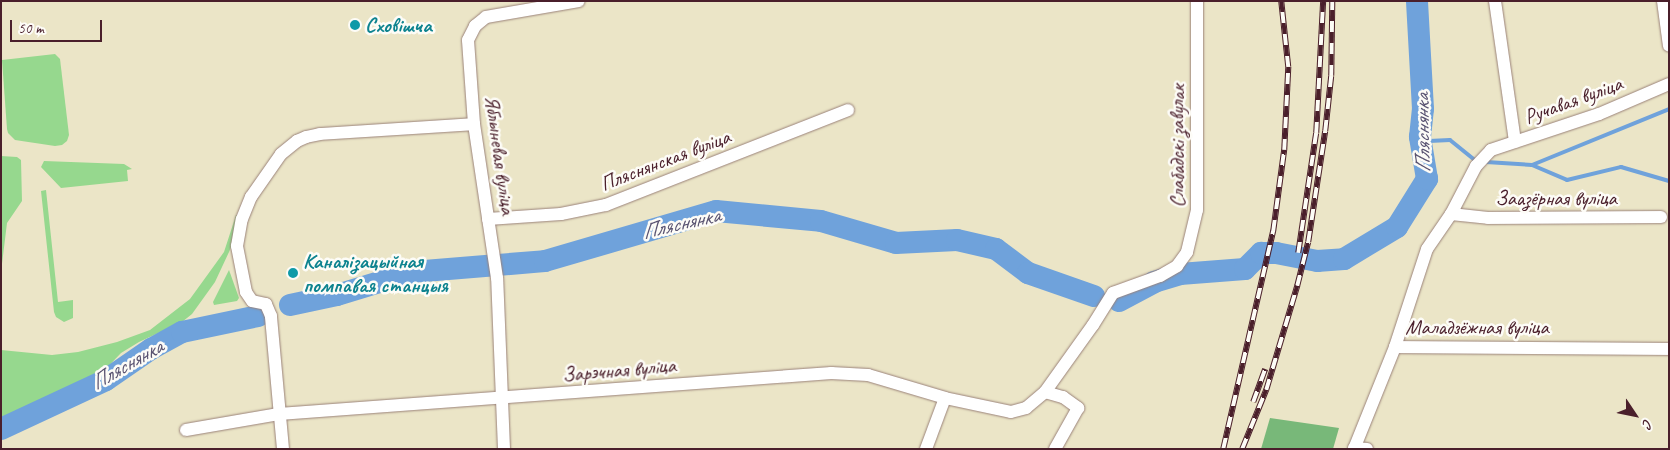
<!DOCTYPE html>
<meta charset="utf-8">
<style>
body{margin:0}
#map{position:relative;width:1670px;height:450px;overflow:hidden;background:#ebe5c7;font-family:Caveat,sans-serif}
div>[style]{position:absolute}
.green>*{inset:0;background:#96d88e}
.forest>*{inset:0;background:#78b879}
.stream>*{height:4px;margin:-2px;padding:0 2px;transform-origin:2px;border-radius:2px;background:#6fa2db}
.river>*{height:22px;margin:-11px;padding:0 11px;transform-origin:11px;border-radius:11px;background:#6fa2db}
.roads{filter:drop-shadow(0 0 1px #9a8279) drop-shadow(0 0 1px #9a8279)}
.minor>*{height:12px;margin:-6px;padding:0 6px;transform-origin:6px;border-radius:6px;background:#fff}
.rail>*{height:5.5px;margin-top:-2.75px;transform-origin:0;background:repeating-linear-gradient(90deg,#fdfcf7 0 11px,#4a1f2b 0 22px);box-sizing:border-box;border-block:1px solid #4a1f2b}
.dots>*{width:14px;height:14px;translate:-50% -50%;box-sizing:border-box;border:2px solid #fdfcf7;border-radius:50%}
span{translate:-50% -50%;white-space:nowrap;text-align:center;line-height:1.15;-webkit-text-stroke:5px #fdfcf7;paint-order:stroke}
.culture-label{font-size:21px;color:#0d838f;font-weight:700}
.left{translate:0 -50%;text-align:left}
.street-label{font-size:21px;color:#4a1f2b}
.water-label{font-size:22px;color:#595371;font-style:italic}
.frame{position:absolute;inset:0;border:2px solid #4a1f2b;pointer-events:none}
.north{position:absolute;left:1610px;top:390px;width:50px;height:50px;-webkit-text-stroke:4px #fdfcf7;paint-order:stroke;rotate:124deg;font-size:14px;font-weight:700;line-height:20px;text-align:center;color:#4a1f2b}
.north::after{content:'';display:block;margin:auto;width:18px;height:22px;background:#4a1f2b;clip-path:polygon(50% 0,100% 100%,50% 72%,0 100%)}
.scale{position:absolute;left:10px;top:20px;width:92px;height:22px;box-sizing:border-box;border:2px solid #4a1f2b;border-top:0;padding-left:6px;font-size:15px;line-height:18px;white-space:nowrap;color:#4a1f2b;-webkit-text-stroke:4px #fdfcf7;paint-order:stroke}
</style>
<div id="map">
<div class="green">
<i style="clip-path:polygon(55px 54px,60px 59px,69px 135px,67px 141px,62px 145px,55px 146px,15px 140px,8px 133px,7px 129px,2px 60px)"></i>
<i style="clip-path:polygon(1px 156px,17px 157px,21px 160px,22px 201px,7px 223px,1px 272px)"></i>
<i style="clip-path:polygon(44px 161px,124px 164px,132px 169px,127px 170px,128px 181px,61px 188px,41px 167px)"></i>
<i style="clip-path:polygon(46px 190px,58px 302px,73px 300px,73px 318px,64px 322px,56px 317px,54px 312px,41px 191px)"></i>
<i style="clip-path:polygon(236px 215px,242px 219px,229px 252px,215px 282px,192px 314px,182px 322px,139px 342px,121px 353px,100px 375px,85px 384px,85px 389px,1px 429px,1px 350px,52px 355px,78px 352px,117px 342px,150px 330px,190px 299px,224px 252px)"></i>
<i style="clip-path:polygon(229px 270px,239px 298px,237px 301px,214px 305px,213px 302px)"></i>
</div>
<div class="forest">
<i style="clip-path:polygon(1270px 418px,1339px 428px,1333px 449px,1261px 449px)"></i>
</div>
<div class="stream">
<i style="left:1420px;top:137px;width:10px;rotate:24deg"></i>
<i style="left:1429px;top:141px;width:21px;rotate:-3deg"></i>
<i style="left:1450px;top:140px;width:33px;rotate:39deg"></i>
<i style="left:1486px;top:162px;width:46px;rotate:3.7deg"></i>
<i style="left:1532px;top:165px;width:38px;rotate:23deg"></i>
<i style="left:1567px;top:180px;width:56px;rotate:-13.5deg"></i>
<i style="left:1621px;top:167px;width:50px;rotate:16.3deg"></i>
<i style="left:1532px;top:165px;width:148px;rotate:-22.2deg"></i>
</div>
<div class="river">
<i style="left:1119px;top:301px;width:40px;rotate:-28deg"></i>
<i style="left:1154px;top:282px;width:27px;rotate:-17deg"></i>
<i style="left:1180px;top:274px;width:65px;rotate:-4.4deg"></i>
<i style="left:1245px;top:269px;width:23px;rotate:-45deg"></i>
<i style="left:1261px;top:253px;width:15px"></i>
<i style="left:1276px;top:253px;width:42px;rotate:11deg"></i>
<i style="left:1317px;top:261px;width:27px;rotate:-4deg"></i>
<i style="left:1344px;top:259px;width:62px;rotate:-31.1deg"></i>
<i style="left:1397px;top:227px;width:57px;rotate:-58deg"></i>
<i style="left:1427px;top:179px;width:43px;rotate:-99.5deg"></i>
<i style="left:1420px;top:137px;width:28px;rotate:-84deg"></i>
<i style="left:1423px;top:109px;width:108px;rotate:-93.2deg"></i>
<i style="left:290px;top:305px;width:48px;rotate:-12deg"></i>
<i style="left:337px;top:295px;width:78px;rotate:-17deg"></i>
<i style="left:412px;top:272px;width:133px;rotate:-4.7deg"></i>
<i style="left:545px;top:261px;width:178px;rotate:-16.3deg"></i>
<i style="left:716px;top:211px;width:105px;rotate:5.4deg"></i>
<i style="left:821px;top:221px;width:78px;rotate:16.3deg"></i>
<i style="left:896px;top:243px;width:61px;rotate:-2.8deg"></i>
<i style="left:957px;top:240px;width:40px;rotate:13deg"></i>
<i style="left:996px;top:249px;width:40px;rotate:37deg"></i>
<i style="left:1028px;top:273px;width:70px;rotate:19.2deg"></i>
<i style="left:1px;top:429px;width:116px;rotate:-25deg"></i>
<i style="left:106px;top:380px;width:55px;rotate:-34.6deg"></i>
<i style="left:151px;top:349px;width:35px;rotate:-29deg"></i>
<i style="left:182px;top:332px;width:78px;rotate:-11.9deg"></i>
</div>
<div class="roads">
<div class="minor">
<i style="left:1495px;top:1px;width:142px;rotate:81.9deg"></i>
<i style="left:1663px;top:1px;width:45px;rotate:82.4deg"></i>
<i style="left:1669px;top:84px;width:76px;rotate:156.8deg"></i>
<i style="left:1599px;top:114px;width:114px;rotate:161.6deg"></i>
<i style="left:1491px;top:150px;width:22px;rotate:133deg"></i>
<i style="left:1476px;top:166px;width:54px;rotate:117.5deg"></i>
<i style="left:1451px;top:214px;width:42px;rotate:124.4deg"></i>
<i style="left:1427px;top:249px;width:103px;rotate:108.1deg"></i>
<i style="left:1395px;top:347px;width:274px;rotate:0.4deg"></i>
<i style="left:1451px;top:214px;width:37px;rotate:6deg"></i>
<i style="left:1488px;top:218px;width:173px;rotate:-0.3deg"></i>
<i style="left:488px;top:219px;width:73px;rotate:-3.9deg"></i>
<i style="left:561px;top:214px;width:46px;rotate:-11.3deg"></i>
<i style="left:606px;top:205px;width:260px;rotate:-21.4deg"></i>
<i style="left:1045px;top:392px;width:19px;rotate:16deg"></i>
<i style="left:1063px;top:397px;width:19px;rotate:36deg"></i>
<i style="left:1078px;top:408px;width:47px;rotate:119.3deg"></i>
<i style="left:186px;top:430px;width:94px;rotate:-9.8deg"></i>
<i style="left:279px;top:414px;width:554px;rotate:-4.25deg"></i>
<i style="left:831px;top:373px;width:37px;rotate:3deg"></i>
<i style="left:868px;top:375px;width:80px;rotate:16.6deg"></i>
<i style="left:945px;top:398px;width:67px;rotate:12deg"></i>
<i style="left:1011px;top:412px;width:16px;rotate:-15deg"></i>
<i style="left:1026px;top:408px;width:25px;rotate:-40deg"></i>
<i style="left:1045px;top:392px;width:82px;rotate:-54.4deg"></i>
<i style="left:1093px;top:325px;width:38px;rotate:-58deg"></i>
<i style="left:1113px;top:293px;width:50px;rotate:-19.9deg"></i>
<i style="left:1160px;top:276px;width:20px;rotate:-30deg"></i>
<i style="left:1177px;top:266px;width:17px;rotate:-54deg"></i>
<i style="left:1187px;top:252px;width:43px;rotate:-76.6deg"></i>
<i style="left:1197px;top:210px;width:209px;rotate:-90deg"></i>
<i style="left:1354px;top:448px;width:13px;rotate:4deg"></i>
<i style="left:283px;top:449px;width:134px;rotate:-95.2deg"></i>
<i style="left:271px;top:316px;width:13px;rotate:-113deg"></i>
<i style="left:266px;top:304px;width:14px;rotate:-168deg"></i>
<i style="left:252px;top:301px;width:11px;rotate:-124deg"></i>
<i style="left:246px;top:292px;width:47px;rotate:-101.1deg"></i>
<i style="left:237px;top:246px;width:27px;rotate:-80deg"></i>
<i style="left:242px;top:219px;width:24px;rotate:-68deg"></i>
<i style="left:251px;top:197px;width:52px;rotate:-55.1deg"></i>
<i style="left:281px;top:154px;width:21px;rotate:-39deg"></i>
<i style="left:297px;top:141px;width:10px;rotate:-24deg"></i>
<i style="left:306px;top:137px;width:14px;rotate:-12deg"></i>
<i style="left:320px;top:134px;width:154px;rotate:-3.7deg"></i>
<i style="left:504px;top:449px;width:171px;rotate:-92.3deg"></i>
<i style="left:497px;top:278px;width:156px;rotate:-98.5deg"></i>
<i style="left:474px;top:124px;width:84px;rotate:-94.1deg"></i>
<i style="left:468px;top:40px;width:16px;rotate:-63deg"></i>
<i style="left:475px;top:26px;width:14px;rotate:-39deg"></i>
<i style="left:486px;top:17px;width:94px;rotate:-9.8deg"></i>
<i style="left:926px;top:449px;width:54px;rotate:-69.6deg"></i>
<i style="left:1354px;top:449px;width:110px;rotate:-68.1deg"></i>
</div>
</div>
<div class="rail">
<i style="left:1298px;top:253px;width:121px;rotate:-81.5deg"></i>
<i style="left:1316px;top:133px;width:132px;rotate:-87deg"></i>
<i style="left:1253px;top:402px;width:35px;rotate:-70deg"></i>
<i style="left:1223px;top:449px;width:224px;rotate:-77.1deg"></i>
<i style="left:1273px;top:231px;width:82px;rotate:-82.3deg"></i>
<i style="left:1284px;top:150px;width:83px;rotate:-87.2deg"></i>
<i style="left:1288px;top:67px;width:66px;rotate:-96.1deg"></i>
<i style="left:1242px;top:449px;width:64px;rotate:-67.9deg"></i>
<i style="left:1266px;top:390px;width:109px;rotate:-73.4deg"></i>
<i style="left:1297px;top:286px;width:45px;rotate:-76deg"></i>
<i style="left:1308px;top:242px;width:112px;rotate:-81.3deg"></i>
<i style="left:1325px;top:131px;width:55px;rotate:-83.8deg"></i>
<i style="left:1331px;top:76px;width:75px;rotate:-89.2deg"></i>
</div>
<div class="dots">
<i style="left:355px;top:25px;background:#0f9aa8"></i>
<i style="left:293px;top:273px;background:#0f9aa8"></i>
</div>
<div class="culture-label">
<span class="left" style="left:365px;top:25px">Сховішча</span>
<span class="left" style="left:303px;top:273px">Каналізацыйная<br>помпавая станцыя</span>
</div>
<div class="street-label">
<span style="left:1573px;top:100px;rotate:-20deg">Ручавая вуліца</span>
<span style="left:1177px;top:146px;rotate:-90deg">Слабадскі завулак</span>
<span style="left:500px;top:155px;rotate:82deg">Яблыневая вуліца</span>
<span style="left:665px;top:160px;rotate:-21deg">Пляснянская вуліца</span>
<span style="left:1556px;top:198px">Заазёрная вуліца</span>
<span style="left:1477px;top:327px">Маладзёжная вуліца</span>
<span style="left:619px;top:370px;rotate:-5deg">Зарэчная вуліца</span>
</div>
<div class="water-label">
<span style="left:1423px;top:133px;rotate:-91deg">Пляснянка</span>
<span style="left:681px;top:224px;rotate:-13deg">Пляснянка</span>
<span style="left:127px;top:365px;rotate:-30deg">Пляснянка</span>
</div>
<div class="frame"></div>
<div class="north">С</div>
<div class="scale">50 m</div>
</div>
